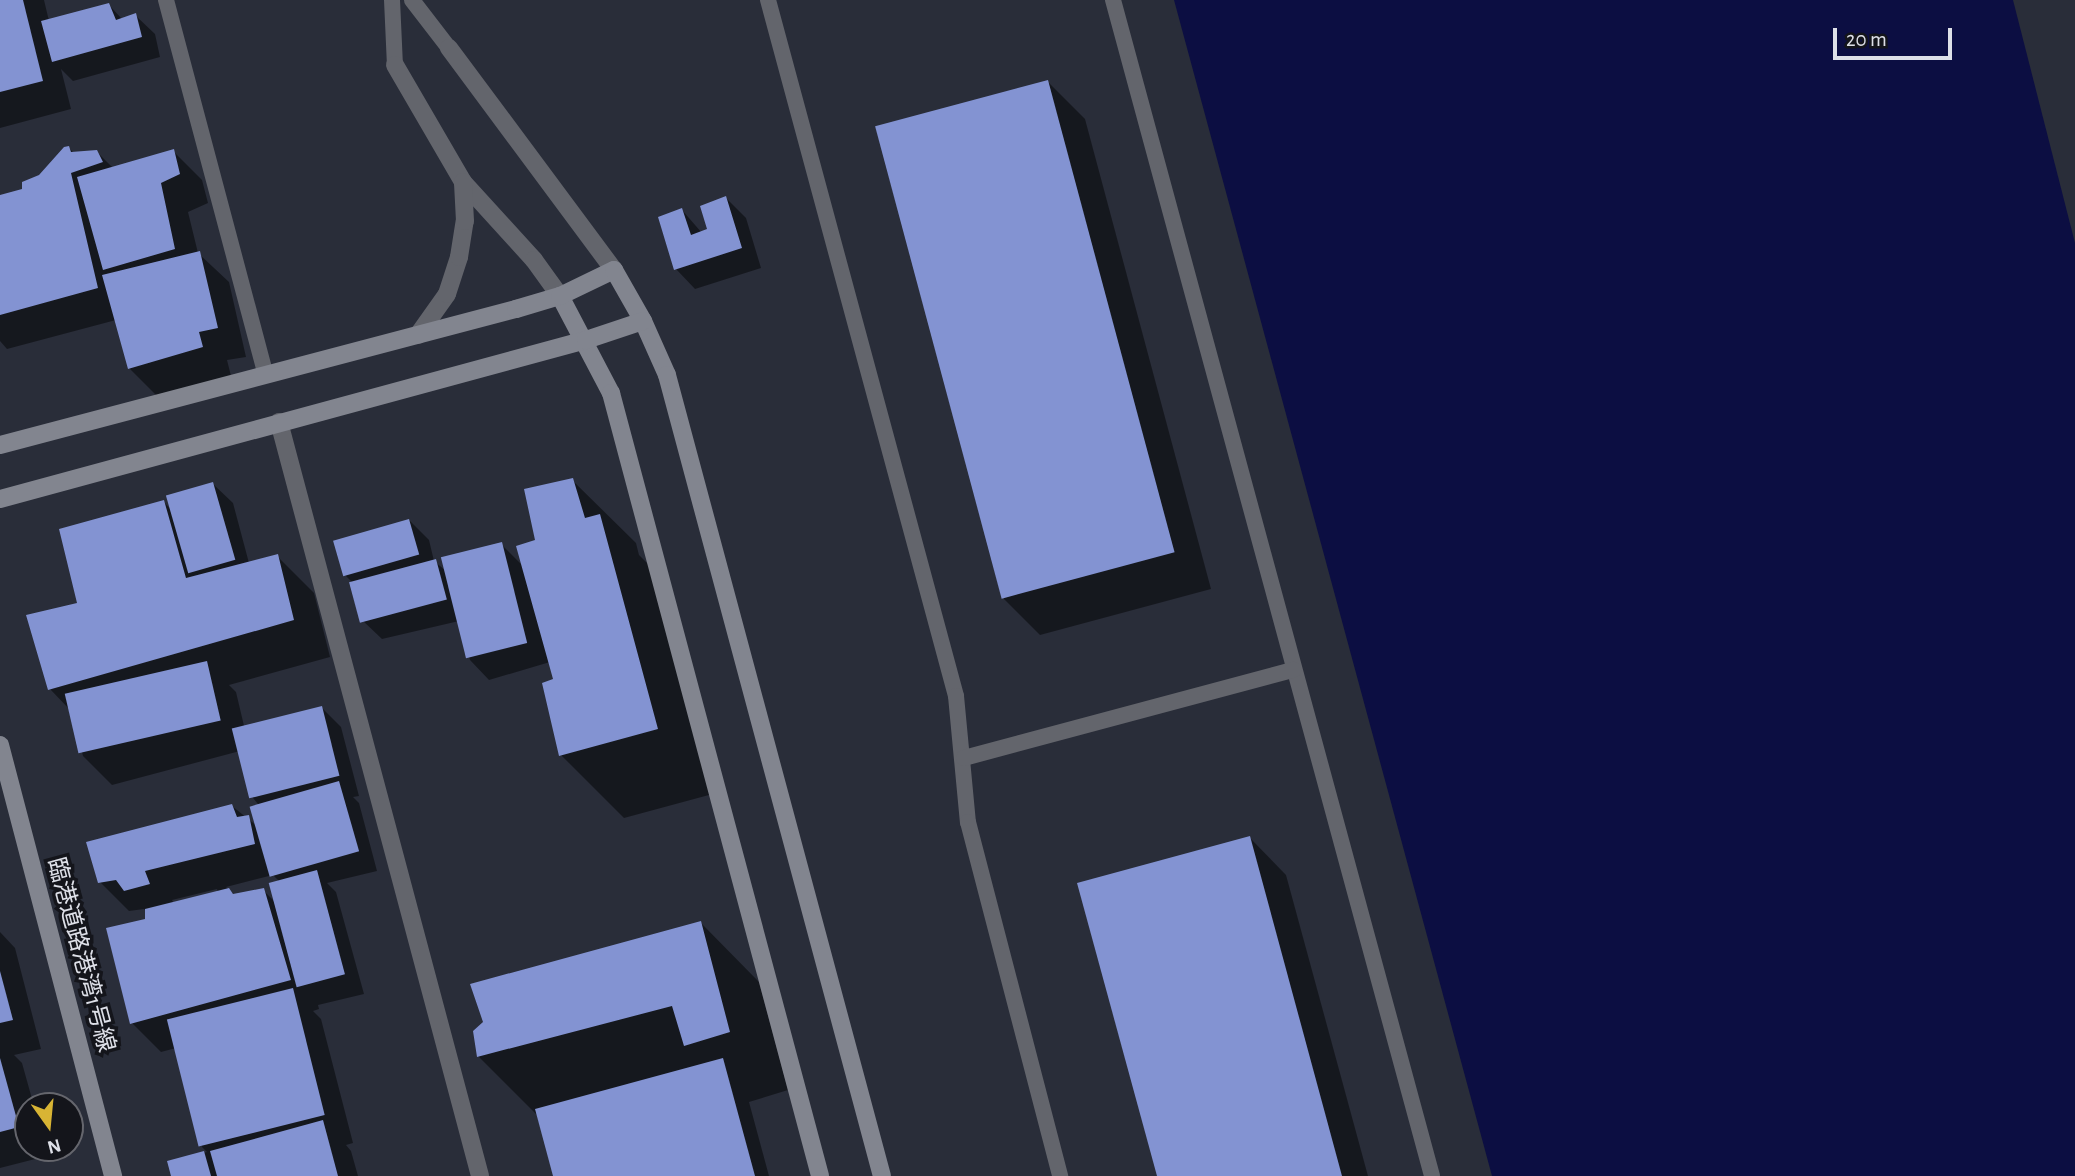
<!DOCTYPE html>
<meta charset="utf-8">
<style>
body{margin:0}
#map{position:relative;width:2075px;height:1176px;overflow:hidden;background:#292d39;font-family:"Alegreya Sans","Noto Sans JP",sans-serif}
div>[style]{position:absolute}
.water>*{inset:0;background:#0c0e42}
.shadow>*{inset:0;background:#0007}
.building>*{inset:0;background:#8393d2;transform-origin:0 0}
.lane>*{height:16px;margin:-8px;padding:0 8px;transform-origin:8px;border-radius:8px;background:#63656c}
.street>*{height:18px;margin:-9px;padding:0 9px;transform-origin:9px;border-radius:9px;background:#63656c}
.secondary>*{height:18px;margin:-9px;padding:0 9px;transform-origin:9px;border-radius:9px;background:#82858f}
span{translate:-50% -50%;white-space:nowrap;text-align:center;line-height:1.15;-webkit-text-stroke:7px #14151b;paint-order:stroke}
.street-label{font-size:24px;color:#dee0e8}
.north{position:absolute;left:14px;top:1092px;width:70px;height:70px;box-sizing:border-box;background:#14151b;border:2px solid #65666d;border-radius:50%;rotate:165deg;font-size:19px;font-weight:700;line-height:28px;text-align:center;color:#dee0e8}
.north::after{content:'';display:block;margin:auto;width:24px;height:32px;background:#d8b434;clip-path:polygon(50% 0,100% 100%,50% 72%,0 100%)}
.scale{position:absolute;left:1833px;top:28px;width:119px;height:32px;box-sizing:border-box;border:4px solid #dee0e8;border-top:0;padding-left:9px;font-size:21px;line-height:24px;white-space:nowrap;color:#dee0e8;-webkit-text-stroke:5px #14151b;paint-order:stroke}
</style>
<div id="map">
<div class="water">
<i style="clip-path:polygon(1174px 0,2013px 0,2075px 243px,2075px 1176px,1492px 1176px)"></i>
</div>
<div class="shadow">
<i style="clip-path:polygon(0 0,44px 0,49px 21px,109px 5px,122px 19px,135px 15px,155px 34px,160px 57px,73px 81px,61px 69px,71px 109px,0 128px)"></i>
<i style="clip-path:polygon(1048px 82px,1085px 119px,1211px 589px,1040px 635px,1004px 599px)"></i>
<i style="clip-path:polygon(69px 148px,75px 154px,96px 151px,113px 168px,173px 151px,202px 180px,208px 203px,188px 212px,198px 253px,229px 282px,246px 357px,227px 360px,231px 376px,158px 397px,129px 368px,116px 320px,7px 349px,0 341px,0 197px,24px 191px)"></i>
<i style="clip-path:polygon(726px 198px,746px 218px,761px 268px,695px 289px,676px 269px,682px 210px,702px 233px,709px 230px)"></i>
<i style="clip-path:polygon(572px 480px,636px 543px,639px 555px,663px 579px,720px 792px,624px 818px,561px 755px,555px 680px,550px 662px,489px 680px,470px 660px,459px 621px,382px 639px,362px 620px,353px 583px,344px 574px,409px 520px,429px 540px,434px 561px,446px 571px,501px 544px,523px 566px)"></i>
<i style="clip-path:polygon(evenodd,213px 484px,233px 503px,249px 563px,277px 556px,314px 593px,330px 657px,229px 685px,236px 692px,245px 730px,322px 708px,341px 727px,359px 796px,353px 797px,359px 803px,377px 871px,327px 883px,336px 892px,364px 994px,318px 1005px,319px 1009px,313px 1011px,321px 1019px,353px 1143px,346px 1145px,351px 1151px,358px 1176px,173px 1176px,169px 1162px,207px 1152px,202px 1147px,176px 1048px,161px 1052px,132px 1023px,147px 912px,144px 909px,129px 911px,100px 882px,232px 806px,257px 826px,258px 804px,253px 798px,240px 751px,112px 785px,83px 756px,71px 711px,50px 689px,79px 604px,164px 502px,172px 511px,213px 484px,273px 875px,280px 882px,276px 903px,263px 890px,235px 896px,226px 887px,273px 875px,213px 484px,217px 889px,218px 892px,174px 904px,172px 900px,217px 889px)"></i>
<i style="clip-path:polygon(1250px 838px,1286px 875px,1368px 1176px,1159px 1176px)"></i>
<i style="clip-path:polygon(701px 923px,759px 982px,788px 1090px,749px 1102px,769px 1176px,555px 1176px,537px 1115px,478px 1056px)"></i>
<i style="clip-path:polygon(0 932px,15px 948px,41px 1049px,14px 1055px,22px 1063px,34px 1106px,28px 1106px,28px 1148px,45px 1148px,47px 1156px,0 1168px)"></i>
</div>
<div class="building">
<i style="clip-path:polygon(0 0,23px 0,43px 81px,0 92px)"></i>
<i style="clip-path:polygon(109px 3px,116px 20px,136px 13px,142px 37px,52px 62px,41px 21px)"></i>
<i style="left:1048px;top:80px;width:489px;height:179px;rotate:75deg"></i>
<i style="clip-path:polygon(69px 146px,71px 152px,97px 150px,103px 162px,71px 173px,98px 288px,0 315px,0 195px,22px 189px,22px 182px,39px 175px,64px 147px)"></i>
<i style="clip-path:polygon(174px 149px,180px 174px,161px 183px,175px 249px,103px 270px,77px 177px)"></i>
<i style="clip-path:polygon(726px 196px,742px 248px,674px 270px,658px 217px,682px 208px,691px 235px,707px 229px,700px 206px)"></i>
<i style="clip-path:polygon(200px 251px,218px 328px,199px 332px,203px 347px,128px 369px,102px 275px)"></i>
<i style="clip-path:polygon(573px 478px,585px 518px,600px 514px,658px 729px,559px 756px,542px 683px,553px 679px,516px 546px,535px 540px,524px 489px)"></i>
<i style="left:213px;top:482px;width:81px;height:49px;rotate:74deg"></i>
<i style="clip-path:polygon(164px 500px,186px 578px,278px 554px,294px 620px,48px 690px,26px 615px,77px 603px,59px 529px)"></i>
<i style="left:409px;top:519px;width:37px;height:79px;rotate:74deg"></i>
<i style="left:502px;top:542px;width:104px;height:63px;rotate:76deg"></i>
<i style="left:436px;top:559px;width:42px;height:90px;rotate:75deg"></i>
<i style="left:207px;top:661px;width:61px;height:146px;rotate:77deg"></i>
<i style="left:322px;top:706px;width:72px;height:93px;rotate:76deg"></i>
<i style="left:339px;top:781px;width:73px;height:93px;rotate:74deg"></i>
<i style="clip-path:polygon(232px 804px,237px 817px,249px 815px,255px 844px,145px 871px,150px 884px,124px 891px,116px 880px,98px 883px,86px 842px)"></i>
<i style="clip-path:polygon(1250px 836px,1342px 1176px,1157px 1176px,1077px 883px)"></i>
<i style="left:317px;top:870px;width:108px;height:50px;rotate:75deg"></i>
<i style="clip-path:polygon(229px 888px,233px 894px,264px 888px,291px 980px,130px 1024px,106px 928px,145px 919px,145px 909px)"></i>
<i style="clip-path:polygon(701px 921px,730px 1032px,684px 1046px,672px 1006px,477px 1057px,473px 1031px,483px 1022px,470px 984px)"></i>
<i style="clip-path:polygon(0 971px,13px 1020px,0 1023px)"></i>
<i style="left:293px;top:988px;width:131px;height:130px;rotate:76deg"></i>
<i style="clip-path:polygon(0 1058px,19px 1127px,0 1132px)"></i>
<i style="clip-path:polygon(723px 1058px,755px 1176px,553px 1176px,535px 1109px)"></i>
<i style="clip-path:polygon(323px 1120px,338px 1176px,217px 1176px,210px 1151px)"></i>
<i style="clip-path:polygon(204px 1151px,211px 1176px,171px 1176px,167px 1161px)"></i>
</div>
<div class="lane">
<i style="left:166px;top:0;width:388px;rotate:75.1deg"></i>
<i style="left:392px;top:0;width:65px;rotate:87.4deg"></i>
<i style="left:412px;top:0;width:61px;rotate:52.4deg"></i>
<i style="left:768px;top:0;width:721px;rotate:74.88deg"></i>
<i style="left:956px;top:696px;width:127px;rotate:84.6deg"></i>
<i style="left:968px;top:822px;width:366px;rotate:75.4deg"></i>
<i style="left:1113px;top:0;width:1218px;rotate:74.82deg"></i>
<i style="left:964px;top:758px;width:341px;rotate:-15deg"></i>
</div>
<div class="street">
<i style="left:449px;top:48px;width:277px;rotate:53.4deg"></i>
<i style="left:395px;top:65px;width:135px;rotate:59.8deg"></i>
<i style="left:463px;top:182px;width:105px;rotate:47.7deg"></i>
<i style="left:534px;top:260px;width:44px;rotate:54.2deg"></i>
<i style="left:418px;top:335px;width:50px;rotate:-54.7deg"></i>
<i style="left:447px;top:294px;width:39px;rotate:-72deg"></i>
<i style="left:459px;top:257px;width:36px;rotate:-81deg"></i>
<i style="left:465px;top:221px;width:39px;rotate:-93deg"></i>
<i style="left:279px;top:422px;width:780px;rotate:75.07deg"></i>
</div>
<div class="secondary">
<i style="left:560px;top:296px;width:110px;rotate:62.3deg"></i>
<i style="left:611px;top:393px;width:810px;rotate:75.05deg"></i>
<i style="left:0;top:445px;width:534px;rotate:-14.77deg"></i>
<i style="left:516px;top:309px;width:46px;rotate:-16.5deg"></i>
<i style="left:560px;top:296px;width:60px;rotate:-25.7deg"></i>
<i style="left:614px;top:270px;width:59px;rotate:60.4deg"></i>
<i style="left:643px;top:321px;width:59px;rotate:66deg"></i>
<i style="left:667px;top:375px;width:829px;rotate:74.98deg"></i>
<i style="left:0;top:499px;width:607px;rotate:-15.18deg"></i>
<i style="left:586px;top:340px;width:60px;rotate:-18.4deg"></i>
<i style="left:0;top:745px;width:446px;rotate:75.3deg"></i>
</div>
<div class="street-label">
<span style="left:80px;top:955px;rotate:75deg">臨港道路港湾1号線</span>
</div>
<div class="north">N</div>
<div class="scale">20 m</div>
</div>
